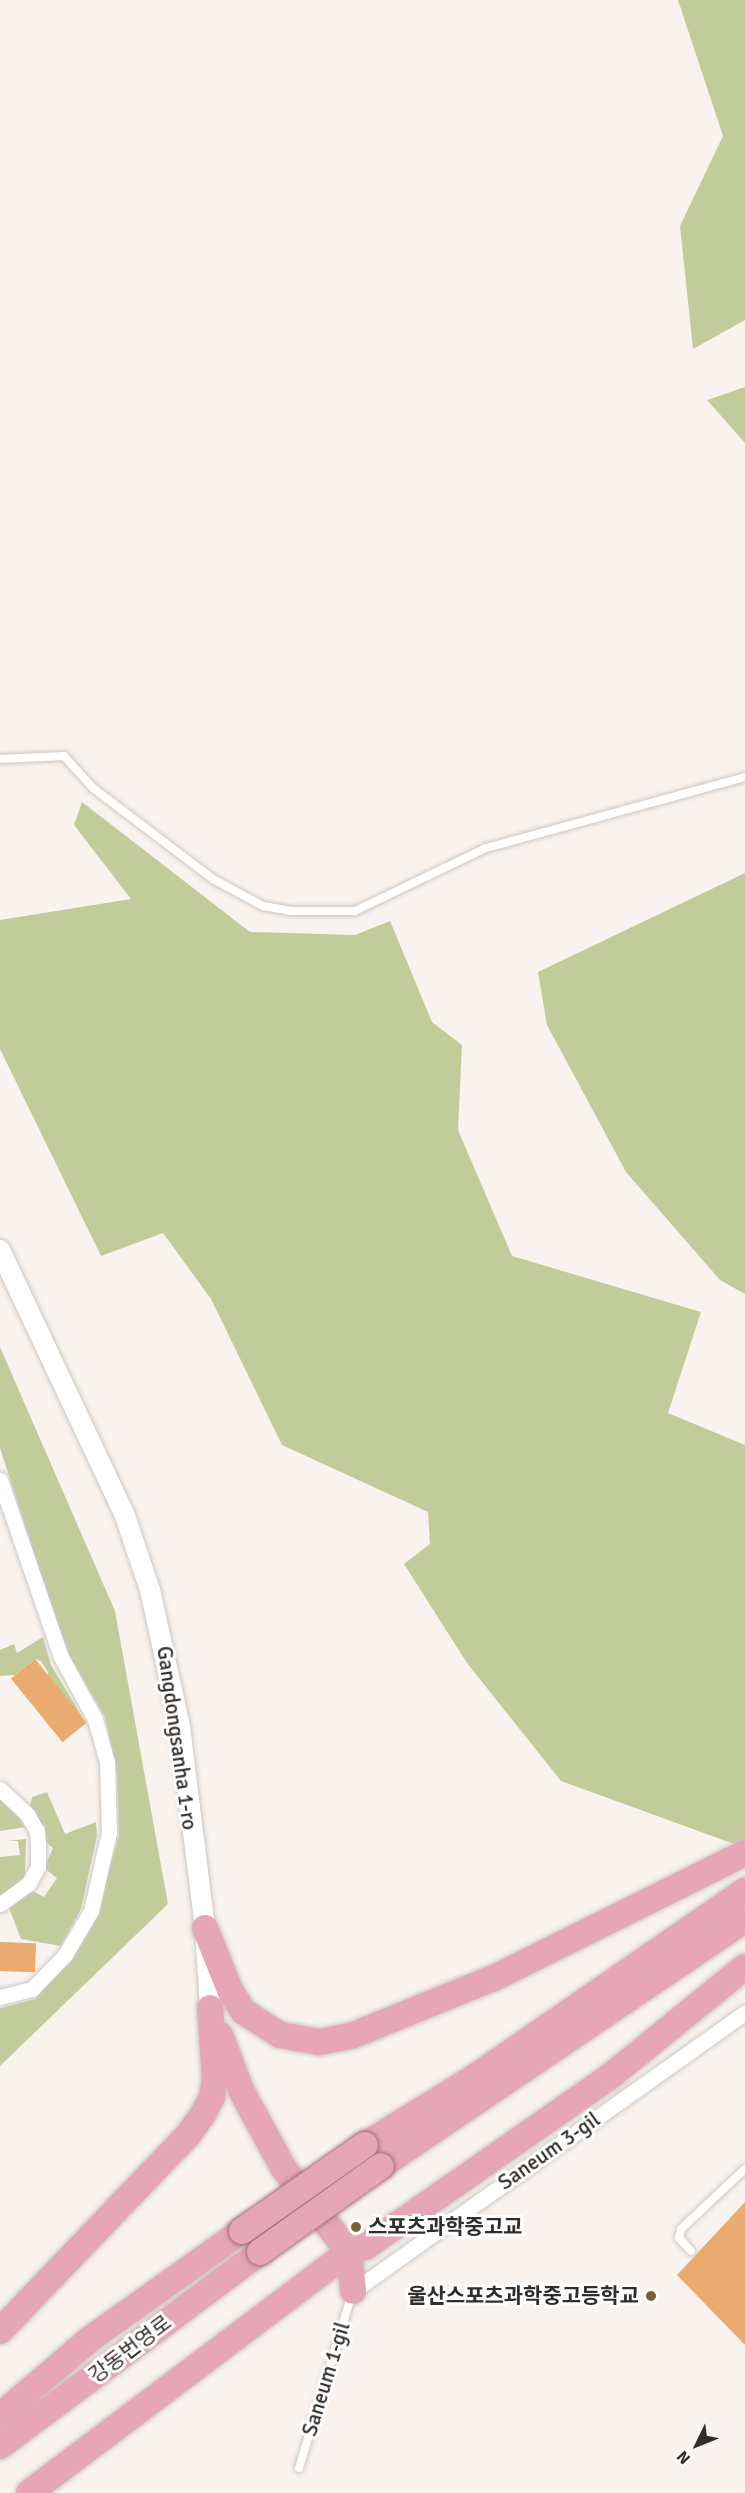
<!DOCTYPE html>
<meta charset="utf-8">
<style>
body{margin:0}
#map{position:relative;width:745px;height:2493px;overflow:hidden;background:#f9f3ef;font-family:Signika,"Noto Sans KR",sans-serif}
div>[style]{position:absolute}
.green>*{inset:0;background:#c2cc9b}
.building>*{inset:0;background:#e9ab6f;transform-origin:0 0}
.roads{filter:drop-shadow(0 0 2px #ccc7c2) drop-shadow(0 0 2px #ccc7c2)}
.service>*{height:8px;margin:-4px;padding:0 4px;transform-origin:4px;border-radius:4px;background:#fff}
.minor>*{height:15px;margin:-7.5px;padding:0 7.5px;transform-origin:7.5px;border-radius:7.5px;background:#fff}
.tertiary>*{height:20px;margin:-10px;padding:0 10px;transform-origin:10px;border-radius:10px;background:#fff}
.trunk>*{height:26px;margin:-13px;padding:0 13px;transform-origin:13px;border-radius:13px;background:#e6a6b7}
.bridges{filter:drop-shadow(0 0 2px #a26e7b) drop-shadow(0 0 2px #a26e7b)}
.trunk-bridge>*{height:26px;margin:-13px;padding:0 13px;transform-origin:13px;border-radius:13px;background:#e6a6b7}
.dots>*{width:16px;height:16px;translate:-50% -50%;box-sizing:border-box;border:3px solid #fff;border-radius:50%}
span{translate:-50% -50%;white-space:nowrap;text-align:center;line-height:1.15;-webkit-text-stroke:6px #fff;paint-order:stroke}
.street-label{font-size:21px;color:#302e2c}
.poi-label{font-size:21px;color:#302e2c;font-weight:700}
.left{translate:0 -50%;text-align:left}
.right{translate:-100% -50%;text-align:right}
.north{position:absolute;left:667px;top:2415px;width:60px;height:60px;-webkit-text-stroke:4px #fff;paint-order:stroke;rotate:227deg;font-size:16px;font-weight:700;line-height:24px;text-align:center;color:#302e2c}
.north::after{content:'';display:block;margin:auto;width:21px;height:27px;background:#302e2c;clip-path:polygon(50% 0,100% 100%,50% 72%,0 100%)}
</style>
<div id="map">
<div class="green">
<i style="clip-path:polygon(678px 0,745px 0,745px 320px,693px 349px,680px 226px,723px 136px)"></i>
<i style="clip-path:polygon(745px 387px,745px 443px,707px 400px)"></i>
<i style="clip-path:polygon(82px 802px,250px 932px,355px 935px,390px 921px,432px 1022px,462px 1045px,458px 1130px,512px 1256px,701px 1312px,668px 1413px,745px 1445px,745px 1848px,561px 1781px,467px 1663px,404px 1564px,430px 1544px,428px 1512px,282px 1445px,211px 1299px,163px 1233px,101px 1256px,0 1049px,0 920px,131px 899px,74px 825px)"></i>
<i style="clip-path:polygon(745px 873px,745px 1294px,720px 1280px,626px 1172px,547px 1025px,538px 972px)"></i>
<i style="clip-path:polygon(0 1347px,115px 1611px,168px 1904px,0 2066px,0 2008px,35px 1999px,77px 1950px,93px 1924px,119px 1835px,117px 1773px,105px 1717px,65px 1648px,0 1448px)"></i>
<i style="clip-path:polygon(43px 1637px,51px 1665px,87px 1725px,48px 1678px,48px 1672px,41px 1661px,35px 1659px,15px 1675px,0 1676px,0 1650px,14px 1644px,17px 1653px)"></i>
<i style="clip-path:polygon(47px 1792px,65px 1834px,96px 1822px,97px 1836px,81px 1909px,61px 1946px,21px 1939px,9px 1908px,31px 1890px,44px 1897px,57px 1878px,44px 1868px,53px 1848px,43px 1840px,45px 1826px,35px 1821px,29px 1810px,32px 1797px)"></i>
<i style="clip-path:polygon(0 1797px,15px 1812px,25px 1827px,0 1831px)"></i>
<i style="clip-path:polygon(26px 1839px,25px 1876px,9px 1894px,0 1896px,0 1857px,20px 1855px,18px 1841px,7px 1841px)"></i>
</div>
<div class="building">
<i style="left:35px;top:1659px;width:82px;height:31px;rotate:51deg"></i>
<i style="left:0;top:1942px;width:36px;height:29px;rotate:2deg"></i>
<i style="clip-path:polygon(745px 2202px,745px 2345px,677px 2275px)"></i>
</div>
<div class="roads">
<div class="service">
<i style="left:0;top:759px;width:64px;rotate:-2.7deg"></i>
<i style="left:64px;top:756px;width:43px;rotate:47.8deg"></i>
<i style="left:93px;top:788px;width:151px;rotate:37.2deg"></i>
<i style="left:213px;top:879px;width:57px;rotate:28.4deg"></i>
<i style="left:263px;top:906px;width:27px;rotate:10deg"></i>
<i style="left:290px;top:911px;width:65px"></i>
<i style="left:355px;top:911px;width:145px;rotate:-25.7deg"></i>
<i style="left:486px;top:848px;width:269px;rotate:-15.3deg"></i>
<i style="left:691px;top:2251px;width:18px;rotate:-133deg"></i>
<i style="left:679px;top:2238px;width:9px;rotate:-77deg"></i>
<i style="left:681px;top:2229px;width:88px;rotate:-43.2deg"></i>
<i style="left:299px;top:2468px;width:182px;rotate:-73.1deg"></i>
</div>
<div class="minor">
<i style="left:0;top:1480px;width:187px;rotate:71deg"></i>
<i style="left:61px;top:1657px;width:71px;rotate:61.3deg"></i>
<i style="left:95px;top:1719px;width:45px;rotate:74.4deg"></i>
<i style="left:107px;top:1762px;width:70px;rotate:88.4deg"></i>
<i style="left:109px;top:1832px;width:81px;rotate:102.8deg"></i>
<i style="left:91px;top:1911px;width:51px;rotate:120.6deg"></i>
<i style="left:65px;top:1955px;width:47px;rotate:134.1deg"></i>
<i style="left:32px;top:1989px;width:33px;rotate:166deg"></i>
<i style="left:0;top:1789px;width:37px;rotate:43deg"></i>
<i style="left:27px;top:1814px;width:20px;rotate:60deg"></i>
<i style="left:37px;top:1831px;width:15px;rotate:86deg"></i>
<i style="left:38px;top:1846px;width:21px;rotate:90deg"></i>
<i style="left:38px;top:1867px;width:20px;rotate:120deg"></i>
<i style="left:28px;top:1884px;width:34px;rotate:144deg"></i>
<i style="left:353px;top:2291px;width:481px;rotate:-35.4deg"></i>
</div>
<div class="tertiary">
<i style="left:0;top:1250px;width:291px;rotate:64.8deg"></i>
<i style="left:124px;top:1513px;width:81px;rotate:71.3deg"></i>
<i style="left:150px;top:1590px;width:140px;rotate:77.6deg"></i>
<i style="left:180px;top:1727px;width:203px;rotate:82.9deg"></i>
<i style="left:205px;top:1928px;width:80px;rotate:86.4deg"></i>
</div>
<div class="trunk">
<i style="left:205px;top:1928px;width:67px;rotate:68deg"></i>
<i style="left:230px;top:1990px;width:26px;rotate:58deg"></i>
<i style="left:244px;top:2012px;width:43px;rotate:32.6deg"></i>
<i style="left:280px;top:2035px;width:40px;rotate:10deg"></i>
<i style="left:319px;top:2042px;width:33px;rotate:-11deg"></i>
<i style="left:351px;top:2036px;width:154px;rotate:-22.1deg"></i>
<i style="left:494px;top:1978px;width:280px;rotate:-26.5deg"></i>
<i style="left:220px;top:2035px;width:61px;rotate:68.9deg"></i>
<i style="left:242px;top:2092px;width:88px;rotate:61.4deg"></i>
<i style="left:284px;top:2169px;width:105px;rotate:51.9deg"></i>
<i style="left:349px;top:2252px;width:39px;rotate:84deg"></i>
<i style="left:365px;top:2145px;width:129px;rotate:-31.7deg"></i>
<i style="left:475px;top:2077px;width:328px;rotate:-34.6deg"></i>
<i style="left:381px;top:2166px;width:439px;rotate:-34.1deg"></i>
<i style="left:0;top:2331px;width:272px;rotate:-46.2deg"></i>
<i style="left:188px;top:2135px;width:26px;rotate:-54deg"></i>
<i style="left:203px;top:2114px;width:19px;rotate:-62deg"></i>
<i style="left:212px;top:2097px;width:18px;rotate:-81deg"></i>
<i style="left:215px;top:2079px;width:71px;rotate:-94deg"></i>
<i style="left:0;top:2416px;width:118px;rotate:-40.5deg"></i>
<i style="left:90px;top:2339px;width:186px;rotate:-35.4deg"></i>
<i style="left:0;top:2446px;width:324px;rotate:-36.7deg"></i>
<i style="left:29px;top:2493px;width:401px;rotate:-37deg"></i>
<i style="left:349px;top:2252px;width:19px;rotate:-18deg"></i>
<i style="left:367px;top:2246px;width:299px;rotate:-34.9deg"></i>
<i style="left:612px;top:2075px;width:171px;rotate:-39.1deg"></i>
</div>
</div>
<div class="bridges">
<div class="trunk-bridge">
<i style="left:242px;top:2231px;width:150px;rotate:-35deg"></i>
<i style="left:260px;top:2252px;width:148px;rotate:-35.4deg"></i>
</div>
</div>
<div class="dots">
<i style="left:356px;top:2227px;background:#776332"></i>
<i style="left:651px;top:2296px;background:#776332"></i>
</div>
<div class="street-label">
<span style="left:177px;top:1738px;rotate:82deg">Gangdongsanha 1-ro</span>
<span style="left:549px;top:2151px;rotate:-35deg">Saneum 3-gil</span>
<span style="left:130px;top:2349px;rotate:-37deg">강동번영로</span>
<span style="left:326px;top:2379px;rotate:-73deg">Saneum 1-gil</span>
</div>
<div class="poi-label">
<span class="left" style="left:368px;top:2227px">스포츠과학중고교</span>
<span class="right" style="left:639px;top:2296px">울산스포츠과학중고등학교</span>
</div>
<div class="north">N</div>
</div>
